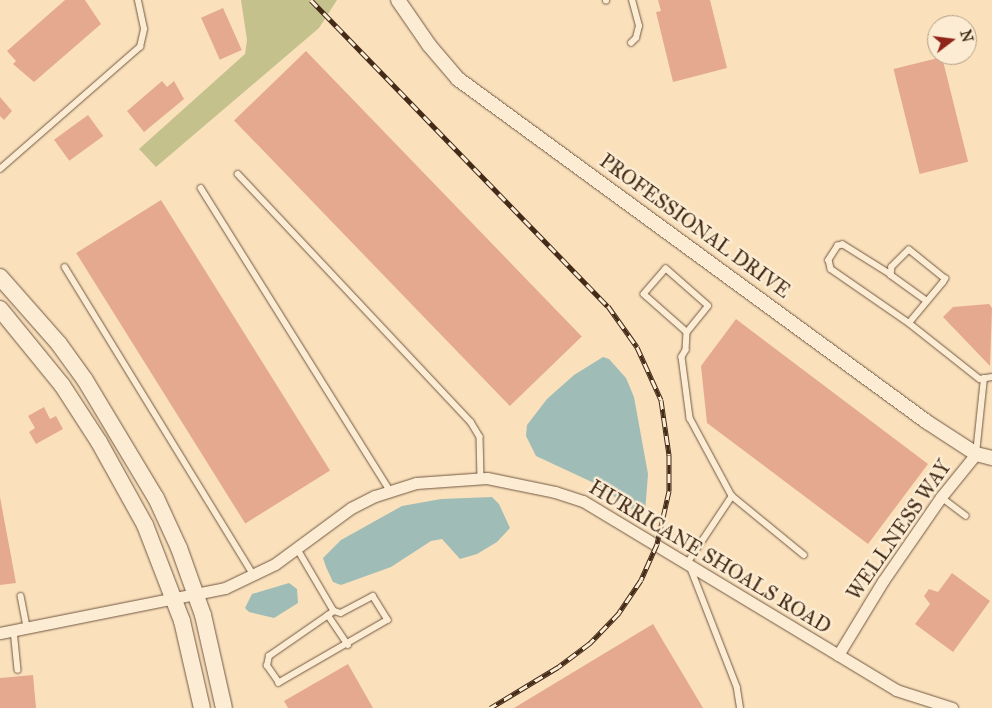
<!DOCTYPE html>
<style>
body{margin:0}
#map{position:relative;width:992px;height:708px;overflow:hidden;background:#fae1bc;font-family:"IM FELL Great Primer",serif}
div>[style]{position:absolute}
.green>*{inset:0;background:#c5c18c}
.water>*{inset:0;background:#9fbcb7}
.building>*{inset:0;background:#e4a98f;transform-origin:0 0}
.roads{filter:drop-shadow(0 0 1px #725842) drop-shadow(0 0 1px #725842)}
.service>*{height:5.5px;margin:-2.75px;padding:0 2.75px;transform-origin:2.75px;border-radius:2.75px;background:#fcecd3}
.minor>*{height:11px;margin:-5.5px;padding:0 5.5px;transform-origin:5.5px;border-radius:5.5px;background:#fcecd3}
.tertiary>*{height:14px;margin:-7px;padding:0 7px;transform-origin:7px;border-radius:7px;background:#fcecd3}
.secondary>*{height:16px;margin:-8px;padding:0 8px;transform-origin:8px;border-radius:8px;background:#fcecd3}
.rail>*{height:5px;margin-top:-2.5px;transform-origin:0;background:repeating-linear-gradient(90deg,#fcecd3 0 9px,#442b19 0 18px);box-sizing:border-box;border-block:1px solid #442b19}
span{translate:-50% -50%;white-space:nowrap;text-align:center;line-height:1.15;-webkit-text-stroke:5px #fcecd3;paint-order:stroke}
.street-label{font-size:20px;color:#442b19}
.north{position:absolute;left:927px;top:15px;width:50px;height:50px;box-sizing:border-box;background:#fcecd3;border:1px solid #b29f89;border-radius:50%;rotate:75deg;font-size:14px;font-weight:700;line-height:20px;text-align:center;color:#442b19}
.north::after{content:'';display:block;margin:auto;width:18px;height:22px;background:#8f2418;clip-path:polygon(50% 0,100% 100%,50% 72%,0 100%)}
</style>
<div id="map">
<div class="green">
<i style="clip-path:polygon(241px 0,337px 0,319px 28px,156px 167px,139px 149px,245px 54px,247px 40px)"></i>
</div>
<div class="water">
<i style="clip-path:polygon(603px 357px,609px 359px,626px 378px,634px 397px,648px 474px,645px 513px,632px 509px,594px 483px,536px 456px,526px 436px,527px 425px,547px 399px,574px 375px)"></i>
<i style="clip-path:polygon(492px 497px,499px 504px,510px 528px,497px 542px,477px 554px,460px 559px,442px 539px,431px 541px,391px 567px,341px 585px,333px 582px,326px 567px,323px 558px,341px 540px,402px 506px,441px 499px)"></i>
<i style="clip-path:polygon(289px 583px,297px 589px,298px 603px,274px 618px,249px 612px,245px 608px,252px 594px)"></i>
</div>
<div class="building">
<i style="clip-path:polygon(65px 0,85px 0,101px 24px,34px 82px,13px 64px,16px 61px,7px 51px)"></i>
<i style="clip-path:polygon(658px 0,710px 0,727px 68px,673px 82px,656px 12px,661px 11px)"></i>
<i style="left:223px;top:8px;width:46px;height:24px;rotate:66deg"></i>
<i style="left:306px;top:51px;width:397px;height:100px;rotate:46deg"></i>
<i style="left:942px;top:57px;width:108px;height:50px;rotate:76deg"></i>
<i style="clip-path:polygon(162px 81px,167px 87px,174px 81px,184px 99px,144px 132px,127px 111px)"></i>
<i style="clip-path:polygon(0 97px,12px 111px,4px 120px,0 116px)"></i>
<i style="left:88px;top:115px;width:26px;height:42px;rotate:54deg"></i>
<i style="left:161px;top:200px;width:319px;height:100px;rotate:58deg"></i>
<i style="clip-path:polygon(989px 304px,992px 308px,990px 366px,943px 317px,953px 307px)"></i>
<i style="clip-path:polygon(736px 319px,928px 464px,868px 544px,707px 423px,701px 366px)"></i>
<i style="clip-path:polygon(44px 407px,50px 419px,56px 416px,63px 429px,36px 444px,29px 432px,35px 428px,28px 416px)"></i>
<i style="clip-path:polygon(0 497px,16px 583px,0 585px)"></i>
<i style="clip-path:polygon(952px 573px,990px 601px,953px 652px,915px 624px,930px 604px,924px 596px,929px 589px,938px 592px)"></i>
<i style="clip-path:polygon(653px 624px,703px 708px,514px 708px)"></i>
<i style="clip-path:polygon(348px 664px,373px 708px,288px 708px,284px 701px)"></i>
<i style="clip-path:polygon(33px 675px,36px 708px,0 708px,0 678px)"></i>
</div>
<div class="roads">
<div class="service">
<i style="left:606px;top:1px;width:1px;rotate:-90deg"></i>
<i style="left:631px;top:43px;width:7px;rotate:-45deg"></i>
<i style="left:636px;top:38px;width:12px;rotate:-76deg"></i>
<i style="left:639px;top:26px;width:27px;rotate:-105deg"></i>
<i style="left:0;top:169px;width:186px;rotate:-41.1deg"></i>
<i style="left:140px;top:47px;width:18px;rotate:-77deg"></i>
<i style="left:144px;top:29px;width:30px;rotate:-102deg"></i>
<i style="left:238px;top:174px;width:340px;rotate:46.8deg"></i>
<i style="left:471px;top:422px;width:17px;rotate:59deg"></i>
<i style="left:480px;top:437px;width:41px;rotate:88.6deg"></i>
<i style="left:201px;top:188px;width:356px;rotate:58deg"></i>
<i style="left:65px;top:267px;width:362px;rotate:58.5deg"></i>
<i style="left:891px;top:275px;width:57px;rotate:-148deg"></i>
<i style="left:843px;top:245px;width:5px;rotate:169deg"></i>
<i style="left:838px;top:246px;width:17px;rotate:123deg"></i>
<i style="left:829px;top:260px;width:9px;rotate:77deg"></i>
<i style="left:831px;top:269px;width:95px;rotate:34.7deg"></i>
<i style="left:909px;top:323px;width:90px;rotate:38.3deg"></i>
<i style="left:980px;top:379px;width:12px;rotate:-9deg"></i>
<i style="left:909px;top:323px;width:53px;rotate:-50.3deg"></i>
<i style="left:943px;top:282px;width:4px;rotate:-56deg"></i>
<i style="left:945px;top:279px;width:46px;rotate:-141.1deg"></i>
<i style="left:909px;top:250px;width:24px;rotate:135deg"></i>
<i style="left:892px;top:267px;width:8px;rotate:97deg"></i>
<i style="left:891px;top:275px;width:44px;rotate:35.8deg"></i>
<i style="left:687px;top:332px;width:33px;rotate:-51deg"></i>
<i style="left:708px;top:306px;width:56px;rotate:-138.6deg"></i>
<i style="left:666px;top:269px;width:33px;rotate:131deg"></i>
<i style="left:644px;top:294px;width:57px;rotate:41.5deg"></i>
<i style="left:687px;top:332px;width:18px;rotate:93deg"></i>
<i style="left:686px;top:350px;width:8px;rotate:120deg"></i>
<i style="left:682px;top:357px;width:62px;rotate:82.5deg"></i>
<i style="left:690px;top:418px;width:89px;rotate:61.7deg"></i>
<i style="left:976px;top:454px;width:76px;rotate:-84deg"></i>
<i style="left:941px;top:497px;width:31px;rotate:37deg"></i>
<i style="left:297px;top:548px;width:73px;rotate:59.6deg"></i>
<i style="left:334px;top:611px;width:7px;rotate:16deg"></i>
<i style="left:341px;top:613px;width:36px;rotate:-28deg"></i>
<i style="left:373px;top:596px;width:28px;rotate:58deg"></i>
<i style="left:388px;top:620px;width:126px;rotate:150deg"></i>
<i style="left:279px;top:683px;width:21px;rotate:-125deg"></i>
<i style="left:267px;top:666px;width:10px;rotate:-79deg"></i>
<i style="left:269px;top:656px;width:79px;rotate:-34.7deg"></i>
<i style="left:21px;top:596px;width:33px;rotate:79deg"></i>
<i style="left:328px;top:615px;width:36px;rotate:56deg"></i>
<i style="left:14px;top:630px;width:40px;rotate:84.3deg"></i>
<i style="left:740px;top:708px;width:20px;rotate:-99deg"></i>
<i style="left:737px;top:688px;width:135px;rotate:-111.3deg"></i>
<i style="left:688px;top:562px;width:79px;rotate:-56.3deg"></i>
<i style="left:732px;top:496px;width:93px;rotate:39.3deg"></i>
</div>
<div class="minor">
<i style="left:0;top:633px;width:229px;rotate:-11.3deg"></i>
<i style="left:225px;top:588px;width:55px;rotate:-25.6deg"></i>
<i style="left:275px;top:564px;width:94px;rotate:-36.4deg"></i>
<i style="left:351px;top:508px;width:27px;rotate:-27deg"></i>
<i style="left:375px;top:496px;width:43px;rotate:-17.6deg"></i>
<i style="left:416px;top:483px;width:71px;rotate:-4deg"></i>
<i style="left:487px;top:478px;width:69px;rotate:11.6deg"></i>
<i style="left:555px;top:492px;width:29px;rotate:18deg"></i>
<i style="left:583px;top:501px;width:366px;rotate:31.1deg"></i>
<i style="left:896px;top:690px;width:59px;rotate:17.8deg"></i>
<i style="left:838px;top:655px;width:87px;rotate:-58.7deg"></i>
<i style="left:883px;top:581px;width:102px;rotate:-55.4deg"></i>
<i style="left:941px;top:497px;width:55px;rotate:-50.9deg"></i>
</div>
<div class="tertiary">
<i style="left:398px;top:0;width:55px;rotate:55.4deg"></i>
<i style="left:429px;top:45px;width:45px;rotate:49.5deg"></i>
<i style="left:458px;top:79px;width:581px;rotate:36.18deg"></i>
<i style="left:927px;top:422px;width:59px;rotate:33.1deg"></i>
<i style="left:976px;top:454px;width:16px;rotate:14deg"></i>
</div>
<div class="secondary">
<i style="left:0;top:277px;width:89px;rotate:48.6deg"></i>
<i style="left:59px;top:344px;width:44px;rotate:54.2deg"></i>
<i style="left:85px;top:380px;width:138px;rotate:59deg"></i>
<i style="left:156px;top:498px;width:55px;rotate:65.3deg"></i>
<i style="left:179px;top:548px;width:71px;rotate:70.3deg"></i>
<i style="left:203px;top:615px;width:95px;rotate:77.3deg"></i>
<i style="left:0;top:309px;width:98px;rotate:50.8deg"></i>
<i style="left:62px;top:385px;width:68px;rotate:57deg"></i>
<i style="left:99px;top:442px;width:95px;rotate:61deg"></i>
<i style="left:145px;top:525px;width:103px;rotate:68.9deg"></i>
<i style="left:182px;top:621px;width:89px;rotate:77.1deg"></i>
</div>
</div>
<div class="rail">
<i style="left:311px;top:0;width:426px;rotate:45.9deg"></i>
<i style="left:608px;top:306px;width:50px;rotate:54.7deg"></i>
<i style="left:637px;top:347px;width:58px;rotate:65.6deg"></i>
<i style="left:661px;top:400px;width:56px;rotate:81.7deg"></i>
<i style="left:669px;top:455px;width:36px;rotate:90deg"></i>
<i style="left:669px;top:491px;width:54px;rotate:102.8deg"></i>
<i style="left:657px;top:544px;width:39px;rotate:114deg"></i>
<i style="left:641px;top:580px;width:40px;rotate:124deg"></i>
<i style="left:619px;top:613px;width:42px;rotate:134deg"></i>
<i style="left:590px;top:643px;width:40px;rotate:143deg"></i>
<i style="left:558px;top:667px;width:79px;rotate:148.9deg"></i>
</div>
<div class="street-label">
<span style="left:695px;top:226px;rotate:36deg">PROFESSIONAL DRIVE</span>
<span style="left:899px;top:530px;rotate:-55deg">WELLNESS WAY</span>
<span style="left:710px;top:557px;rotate:31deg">HURRICANE SHOALS ROAD</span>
</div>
<div class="north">N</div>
</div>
